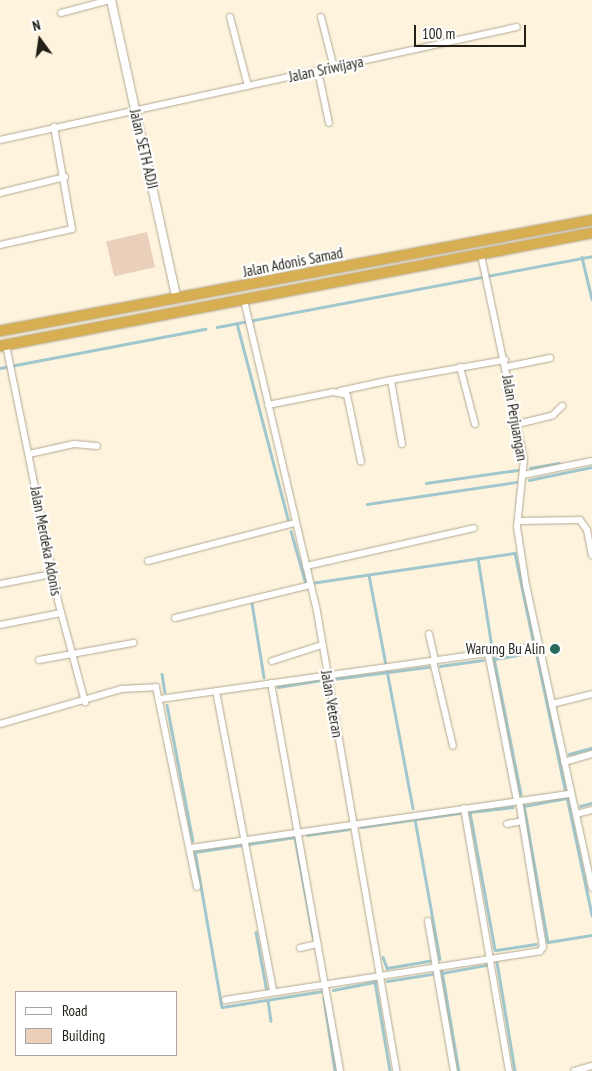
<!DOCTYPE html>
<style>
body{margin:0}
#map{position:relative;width:592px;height:1071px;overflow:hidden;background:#fef4dd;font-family:"PT Sans Narrow",sans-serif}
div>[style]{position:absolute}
.stream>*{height:2.5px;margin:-1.25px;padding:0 1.25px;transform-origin:1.25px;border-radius:1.25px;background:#a0c7cd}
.building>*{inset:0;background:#eacfba;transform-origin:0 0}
.roads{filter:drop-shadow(0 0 1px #b1a892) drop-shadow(0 0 1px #b1a892)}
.minor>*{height:6px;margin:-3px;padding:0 3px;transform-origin:3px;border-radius:3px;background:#fff}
.tertiary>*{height:8px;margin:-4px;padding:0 4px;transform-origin:4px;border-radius:4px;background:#fff}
.trunk>*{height:10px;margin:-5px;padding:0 5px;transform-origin:5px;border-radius:5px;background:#d8ae53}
.dots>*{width:14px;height:14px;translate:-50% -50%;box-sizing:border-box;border:2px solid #fff;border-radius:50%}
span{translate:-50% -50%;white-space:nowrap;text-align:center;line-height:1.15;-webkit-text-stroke:4.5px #fff;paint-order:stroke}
.street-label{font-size:15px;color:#221f17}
.poi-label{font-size:15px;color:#221f17}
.right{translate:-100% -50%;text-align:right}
.legend{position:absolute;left:15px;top:991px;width:162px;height:65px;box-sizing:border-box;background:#fff;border:1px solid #a7a5a2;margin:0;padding:6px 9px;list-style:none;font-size:15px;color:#221f17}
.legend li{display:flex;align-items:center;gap:10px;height:25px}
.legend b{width:25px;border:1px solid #a7a5a2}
.north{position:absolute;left:15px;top:15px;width:50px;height:50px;-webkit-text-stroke:4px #fff;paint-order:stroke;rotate:346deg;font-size:14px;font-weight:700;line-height:20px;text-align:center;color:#221f17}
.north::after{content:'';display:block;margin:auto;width:18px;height:22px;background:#221f17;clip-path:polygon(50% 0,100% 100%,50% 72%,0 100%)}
.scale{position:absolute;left:414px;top:25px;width:112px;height:22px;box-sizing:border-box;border:2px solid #221f17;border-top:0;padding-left:6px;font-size:15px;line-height:18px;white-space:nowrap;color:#221f17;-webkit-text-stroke:4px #fff;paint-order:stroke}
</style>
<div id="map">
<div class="stream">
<i style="left:582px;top:257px;width:43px;rotate:76.6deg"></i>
<i style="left:237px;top:323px;width:203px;rotate:75.4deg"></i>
<i style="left:217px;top:327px;width:382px;rotate:-10.7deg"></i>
<i style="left:0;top:368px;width:209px;rotate:-10.8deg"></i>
<i style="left:530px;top:468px;width:29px;rotate:-10deg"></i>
<i style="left:529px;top:480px;width:64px;rotate:-11.7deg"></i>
<i style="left:426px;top:483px;width:92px;rotate:-8.1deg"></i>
<i style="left:367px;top:504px;width:151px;rotate:-8.4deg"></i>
<i style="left:291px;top:531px;width:55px;rotate:74.2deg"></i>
<i style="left:478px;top:558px;width:90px;rotate:81.1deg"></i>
<i style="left:369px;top:575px;width:237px;rotate:79.3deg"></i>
<i style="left:311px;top:583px;width:206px;rotate:-8.4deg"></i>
<i style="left:515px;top:553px;width:89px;rotate:78.3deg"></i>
<i style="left:252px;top:603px;width:75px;rotate:80.8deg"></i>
<i style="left:536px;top:651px;width:141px;rotate:78.1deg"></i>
<i style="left:494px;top:658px;width:139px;rotate:78.8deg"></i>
<i style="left:494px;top:659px;width:43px;rotate:-9.5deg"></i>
<i style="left:440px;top:666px;width:43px;rotate:-7.9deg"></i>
<i style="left:162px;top:674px;width:18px;rotate:81deg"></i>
<i style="left:334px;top:679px;width:95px;rotate:-7.3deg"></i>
<i style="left:278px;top:687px;width:45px;rotate:-9deg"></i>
<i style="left:167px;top:705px;width:138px;rotate:79.2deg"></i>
<i style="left:569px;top:754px;width:24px;rotate:-15deg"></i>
<i style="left:567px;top:797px;width:121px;rotate:78deg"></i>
<i style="left:524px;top:805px;width:139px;rotate:80.1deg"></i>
<i style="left:524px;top:806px;width:44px;rotate:-10.5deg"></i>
<i style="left:580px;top:806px;width:12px;rotate:-14deg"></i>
<i style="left:470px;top:812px;width:140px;rotate:79.7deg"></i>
<i style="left:470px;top:812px;width:43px;rotate:-6.6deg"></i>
<i style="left:415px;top:819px;width:142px;rotate:79.9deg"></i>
<i style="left:361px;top:827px;width:99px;rotate:-8.1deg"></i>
<i style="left:307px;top:835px;width:42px;rotate:-8.1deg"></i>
<i style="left:295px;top:837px;width:101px;rotate:79.7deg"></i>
<i style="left:195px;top:851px;width:158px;rotate:80.2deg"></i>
<i style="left:222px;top:1007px;width:102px;rotate:-9deg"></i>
<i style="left:195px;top:852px;width:101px;rotate:-8.5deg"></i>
<i style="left:256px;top:932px;width:61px;rotate:79.6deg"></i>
<i style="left:548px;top:942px;width:45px;rotate:-9deg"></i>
<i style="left:496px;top:950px;width:40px;rotate:-8.5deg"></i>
<i style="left:383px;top:957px;width:12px;rotate:70deg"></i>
<i style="left:387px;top:968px;width:43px;rotate:-9.5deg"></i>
<i style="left:497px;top:962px;width:110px;rotate:80.6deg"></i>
<i style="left:442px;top:971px;width:101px;rotate:80.4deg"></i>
<i style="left:442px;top:973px;width:45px;rotate:-10.3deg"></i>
<i style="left:387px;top:981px;width:46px;rotate:-8.8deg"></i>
<i style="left:375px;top:982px;width:90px;rotate:80.4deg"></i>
<i style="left:333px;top:990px;width:43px;rotate:-10.8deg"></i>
<i style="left:324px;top:998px;width:74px;rotate:81.4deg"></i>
<i style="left:268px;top:1000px;width:21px;rotate:82deg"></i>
</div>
<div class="building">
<i style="left:147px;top:232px;width:36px;height:42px;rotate:77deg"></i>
</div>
<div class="roads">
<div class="minor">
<i style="left:61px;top:13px;width:51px;rotate:-14.9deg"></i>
<i style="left:230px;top:17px;width:71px;rotate:75.4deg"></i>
<i style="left:321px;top:17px;width:53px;rotate:75.7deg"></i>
<i style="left:318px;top:71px;width:53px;rotate:78.1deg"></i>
<i style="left:0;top:140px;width:529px;rotate:-12.33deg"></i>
<i style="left:0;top:193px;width:67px;rotate:-13.8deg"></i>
<i style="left:0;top:245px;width:74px;rotate:-12.5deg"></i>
<i style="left:72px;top:229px;width:104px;rotate:-100deg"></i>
<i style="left:481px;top:255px;width:208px;rotate:78.1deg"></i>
<i style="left:524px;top:459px;width:68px;rotate:95.9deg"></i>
<i style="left:517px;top:527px;width:59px;rotate:81.2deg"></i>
<i style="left:526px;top:585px;width:310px;rotate:77.7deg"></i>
<i style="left:244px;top:300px;width:314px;rotate:76.8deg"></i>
<i style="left:316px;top:606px;width:472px;rotate:80.2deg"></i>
<i style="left:6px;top:345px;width:261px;rotate:78.5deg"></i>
<i style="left:58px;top:601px;width:105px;rotate:75deg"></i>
<i style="left:460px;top:367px;width:59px;rotate:75.3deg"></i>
<i style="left:506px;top:367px;width:45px;rotate:-11.6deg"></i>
<i style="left:340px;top:391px;width:52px;rotate:-12.2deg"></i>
<i style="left:268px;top:405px;width:66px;rotate:-11.3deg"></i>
<i style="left:333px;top:392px;width:14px;rotate:12deg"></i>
<i style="left:347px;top:395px;width:68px;rotate:78.2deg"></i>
<i style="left:518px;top:424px;width:36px;rotate:-14deg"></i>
<i style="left:553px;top:415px;width:13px;rotate:-45deg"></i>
<i style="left:402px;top:444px;width:65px;rotate:-99.8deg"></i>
<i style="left:391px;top:380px;width:116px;rotate:-10deg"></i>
<i style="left:29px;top:454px;width:46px;rotate:-12.5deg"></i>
<i style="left:74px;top:444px;width:23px;rotate:5deg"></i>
<i style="left:523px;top:475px;width:70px;rotate:-11.5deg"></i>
<i style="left:518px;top:521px;width:62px;rotate:-0.9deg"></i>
<i style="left:580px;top:520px;width:12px;rotate:55deg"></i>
<i style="left:587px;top:530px;width:26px;rotate:79deg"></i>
<i style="left:148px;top:561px;width:152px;rotate:-14.5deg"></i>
<i style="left:306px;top:566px;width:172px;rotate:-12.7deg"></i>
<i style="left:0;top:584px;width:53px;rotate:-10.9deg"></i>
<i style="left:175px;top:618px;width:139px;rotate:-13.7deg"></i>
<i style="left:0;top:625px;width:62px;rotate:-11.1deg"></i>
<i style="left:429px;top:634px;width:27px;rotate:77deg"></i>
<i style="left:488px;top:653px;width:151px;rotate:78.9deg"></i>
<i style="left:39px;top:660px;width:96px;rotate:-10.3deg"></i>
<i style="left:272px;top:661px;width:52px;rotate:-17.7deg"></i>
<i style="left:433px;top:661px;width:87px;rotate:76.8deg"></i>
<i style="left:271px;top:683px;width:394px;rotate:79.9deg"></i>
<i style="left:216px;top:691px;width:305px;rotate:79.2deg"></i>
<i style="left:160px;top:699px;width:383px;rotate:-8deg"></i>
<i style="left:552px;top:704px;width:41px;rotate:-14deg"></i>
<i style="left:0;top:724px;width:126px;rotate:-16.1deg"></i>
<i style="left:121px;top:689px;width:35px;rotate:-3deg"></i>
<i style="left:156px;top:687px;width:204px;rotate:78.4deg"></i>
<i style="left:564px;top:762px;width:29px;rotate:-16deg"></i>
<i style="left:464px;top:808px;width:267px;rotate:80.3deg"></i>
<i style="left:576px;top:814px;width:16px;rotate:-14deg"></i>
<i style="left:507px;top:824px;width:15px;rotate:-11deg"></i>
<i style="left:190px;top:848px;width:385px;rotate:-8.1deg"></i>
<i style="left:428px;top:921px;width:152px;rotate:80.2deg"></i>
<i style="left:300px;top:948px;width:18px;rotate:-13deg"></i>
<i style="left:225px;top:1000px;width:319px;rotate:-8.8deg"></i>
<i style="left:540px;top:951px;width:5px;rotate:-53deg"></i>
<i style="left:543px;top:947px;width:148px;rotate:-99.3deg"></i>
<i style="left:574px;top:1071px;width:19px;rotate:-16deg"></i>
</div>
<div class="tertiary">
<i style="left:111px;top:0;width:306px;rotate:77.6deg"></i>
</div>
<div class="trunk">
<i style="left:0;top:331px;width:602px;rotate:-10.62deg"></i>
<i style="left:0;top:346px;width:603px;rotate:-10.81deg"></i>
</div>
</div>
<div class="dots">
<i style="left:555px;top:649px;background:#296c5e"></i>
</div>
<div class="street-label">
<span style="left:326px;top:69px;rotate:-12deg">Jalan Sriwijaya</span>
<span style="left:144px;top:149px;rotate:77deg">Jalan SETH ADJI</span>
<span style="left:293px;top:262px;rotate:-11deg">Jalan Adonis Samad</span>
<span style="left:515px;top:418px;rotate:80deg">Jalan Perjuangan</span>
<span style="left:46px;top:541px;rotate:79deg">Jalan Merdeka Adonis</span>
<span style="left:332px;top:704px;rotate:80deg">Jalan Veteran</span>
</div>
<div class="poi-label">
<span class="right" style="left:545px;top:649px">Warung Bu Alin</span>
</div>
<ul class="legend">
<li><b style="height:6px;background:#fff"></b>Road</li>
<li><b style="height:14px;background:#eacfba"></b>Building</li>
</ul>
<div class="north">N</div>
<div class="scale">100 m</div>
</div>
